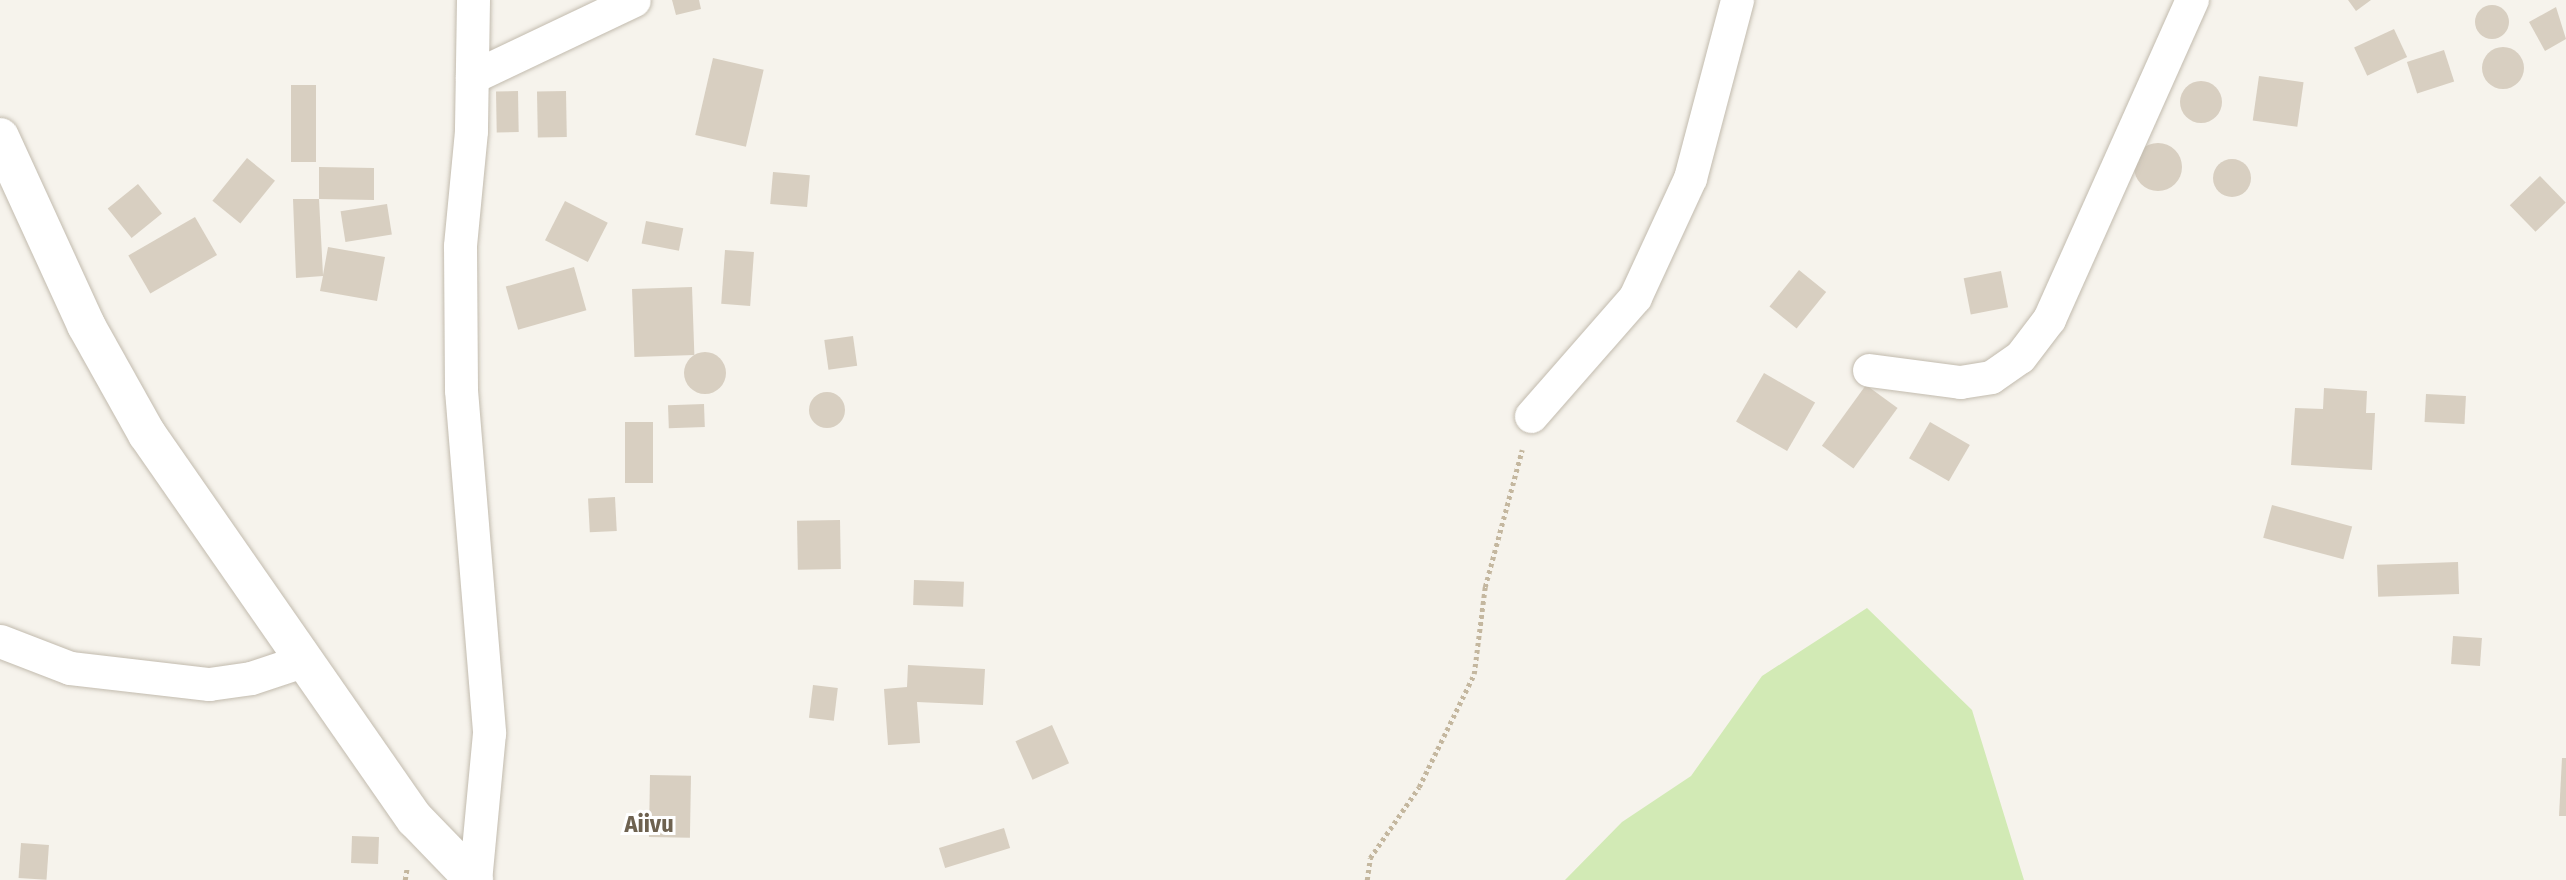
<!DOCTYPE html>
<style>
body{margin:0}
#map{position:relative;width:2566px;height:880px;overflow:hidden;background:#f6f3ec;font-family:"Fira Sans Condensed",sans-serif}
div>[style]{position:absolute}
.green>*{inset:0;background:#d2eab5}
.building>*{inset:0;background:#d8cfc1;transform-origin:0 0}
.round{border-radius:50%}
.path>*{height:4.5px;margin-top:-2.25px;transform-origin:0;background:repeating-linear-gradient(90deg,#c4b79f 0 3.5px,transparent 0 7px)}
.roads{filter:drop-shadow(0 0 2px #c2bbae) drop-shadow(0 0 2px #c2bbae)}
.minor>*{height:33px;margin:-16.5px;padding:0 16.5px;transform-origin:16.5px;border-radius:16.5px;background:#fff}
.tertiary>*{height:38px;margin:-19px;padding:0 19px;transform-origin:19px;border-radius:19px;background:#fff}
span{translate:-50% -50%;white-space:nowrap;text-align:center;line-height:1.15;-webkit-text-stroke:6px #fff;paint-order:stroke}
.quarter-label{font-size:24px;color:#6e6250;font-weight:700}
</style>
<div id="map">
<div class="green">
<i style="clip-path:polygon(1867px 608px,1972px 710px,2024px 880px,1565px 880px,1622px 822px,1691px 776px,1762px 676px)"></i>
</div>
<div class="building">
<i style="clip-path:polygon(672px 0,699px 0,701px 9px,676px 15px)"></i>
<i style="clip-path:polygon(2348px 0,2371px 0,2356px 11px)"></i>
<i class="round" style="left:2475px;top:5px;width:34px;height:34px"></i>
<i style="clip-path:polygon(2556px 7px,2566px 39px,2545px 51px,2529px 22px)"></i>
<i style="left:2394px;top:29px;width:31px;height:44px;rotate:65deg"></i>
<i class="round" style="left:2482px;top:47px;width:42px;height:42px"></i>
<i style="left:2444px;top:50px;width:33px;height:39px;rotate:72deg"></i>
<i style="left:713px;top:58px;width:52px;height:79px;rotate:13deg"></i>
<i style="left:2259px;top:76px;width:45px;height:45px;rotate:8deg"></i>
<i class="round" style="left:2180px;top:81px;width:42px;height:42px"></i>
<i style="left:291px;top:85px;width:25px;height:77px"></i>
<i style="left:518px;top:91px;width:41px;height:22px;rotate:89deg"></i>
<i style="left:566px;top:91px;width:46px;height:29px;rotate:89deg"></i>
<i class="round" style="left:2134px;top:143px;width:48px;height:48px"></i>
<i style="left:247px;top:158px;width:36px;height:55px;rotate:39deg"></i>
<i class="round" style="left:2213px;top:159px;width:38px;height:38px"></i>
<i style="clip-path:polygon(319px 167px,374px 168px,374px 200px,319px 199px,323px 275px,328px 247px,385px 257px,377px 301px,320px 291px,323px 276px,296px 278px,293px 199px,319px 199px)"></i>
<i style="left:773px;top:172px;width:37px;height:32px;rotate:5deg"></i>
<i style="left:2540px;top:176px;width:37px;height:42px;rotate:46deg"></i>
<i style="left:138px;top:184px;width:38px;height:39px;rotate:51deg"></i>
<i style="left:565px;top:201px;width:48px;height:44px;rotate:27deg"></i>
<i style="left:387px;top:204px;width:31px;height:47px;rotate:81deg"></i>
<i style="left:195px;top:217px;width:44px;height:77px;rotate:60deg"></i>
<i style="left:646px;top:221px;width:38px;height:23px;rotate:11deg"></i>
<i style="left:725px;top:250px;width:29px;height:54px;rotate:4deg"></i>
<i style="left:574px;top:267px;width:45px;height:71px;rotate:74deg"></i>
<i style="left:1799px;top:270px;width:35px;height:47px;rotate:39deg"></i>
<i style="left:2001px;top:271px;width:37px;height:38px;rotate:79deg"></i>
<i style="left:692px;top:287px;width:68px;height:60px;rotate:88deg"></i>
<i style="left:853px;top:336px;width:30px;height:29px;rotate:82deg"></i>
<i class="round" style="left:684px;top:352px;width:42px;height:42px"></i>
<i style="left:1764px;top:373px;width:59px;height:56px;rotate:30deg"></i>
<i style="left:1866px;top:385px;width:39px;height:75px;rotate:36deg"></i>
<i style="clip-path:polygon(2324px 388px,2367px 391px,2366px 413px,2375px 413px,2372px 470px,2291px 465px,2295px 408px,2323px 409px)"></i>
<i class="round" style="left:809px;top:392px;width:36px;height:36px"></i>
<i style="left:2426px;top:394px;width:40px;height:28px;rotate:3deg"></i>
<i style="left:704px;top:404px;width:23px;height:36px;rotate:88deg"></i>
<i style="left:625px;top:422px;width:28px;height:61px"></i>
<i style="left:1930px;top:422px;width:46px;height:42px;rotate:30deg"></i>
<i style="left:615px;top:497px;width:34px;height:27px;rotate:87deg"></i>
<i style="left:2272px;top:505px;width:83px;height:34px;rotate:15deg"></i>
<i style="left:840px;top:520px;width:49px;height:43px;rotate:89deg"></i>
<i style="left:2458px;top:562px;width:32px;height:81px;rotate:88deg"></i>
<i style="left:914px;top:580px;width:50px;height:25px;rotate:2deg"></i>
<i style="left:2453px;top:636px;width:29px;height:28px;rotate:4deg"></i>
<i style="clip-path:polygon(908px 665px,985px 669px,983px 705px,917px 702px,920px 743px,888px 745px,884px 689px,907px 687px)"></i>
<i style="left:813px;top:685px;width:25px;height:33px;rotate:7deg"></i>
<i style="left:1052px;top:725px;width:42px;height:40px;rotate:66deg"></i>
<i style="clip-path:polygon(2562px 758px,2566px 758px,2566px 816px,2559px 816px)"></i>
<i style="left:650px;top:775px;width:41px;height:62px;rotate:1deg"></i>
<i style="left:1004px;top:828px;width:21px;height:68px;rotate:73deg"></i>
<i style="left:352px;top:836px;width:27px;height:27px;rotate:2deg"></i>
<i style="left:21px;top:843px;width:28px;height:35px;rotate:4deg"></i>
</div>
<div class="path">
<i style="left:405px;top:880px;width:13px;rotate:-81deg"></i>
<i style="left:1367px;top:880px;width:22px;rotate:-82deg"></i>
<i style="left:1370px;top:858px;width:86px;rotate:-55.4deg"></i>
<i style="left:1419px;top:787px;width:126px;rotate:-64deg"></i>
<i style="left:1474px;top:674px;width:88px;rotate:-82.8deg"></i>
<i style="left:1485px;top:587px;width:142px;rotate:-74.9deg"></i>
</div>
<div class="roads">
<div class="minor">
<i style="left:473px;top:0;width:131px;rotate:90.9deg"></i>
<i style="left:471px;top:131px;width:116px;rotate:95.5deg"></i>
<i style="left:460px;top:246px;width:144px;rotate:89.6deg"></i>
<i style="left:461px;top:390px;width:344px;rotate:85.3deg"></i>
<i style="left:489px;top:733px;width:148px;rotate:95.4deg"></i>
<i style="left:472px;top:77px;width:179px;rotate:-25.4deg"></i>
<i style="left:1869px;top:370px;width:92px;rotate:7.5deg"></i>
<i style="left:1960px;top:382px;width:31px;rotate:-9deg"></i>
<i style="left:1991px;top:377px;width:35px;rotate:-35deg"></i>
<i style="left:2020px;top:357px;width:48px;rotate:-52.7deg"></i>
<i style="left:2049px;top:319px;width:350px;rotate:-65.9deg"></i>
<i style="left:1531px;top:416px;width:158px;rotate:-48.8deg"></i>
<i style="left:1635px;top:297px;width:131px;rotate:-65.2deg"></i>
<i style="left:1690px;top:178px;width:184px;rotate:-75.2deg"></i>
<i style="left:0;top:641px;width:75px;rotate:21.1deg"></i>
<i style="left:70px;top:668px;width:140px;rotate:6.6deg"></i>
<i style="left:209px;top:684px;width:42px;rotate:-8.1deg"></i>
<i style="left:251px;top:678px;width:57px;rotate:-18.4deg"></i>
</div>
<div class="tertiary">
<i style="left:0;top:137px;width:207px;rotate:65.4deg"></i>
<i style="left:86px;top:325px;width:125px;rotate:60.8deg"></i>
<i style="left:147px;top:434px;width:469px;rotate:55.2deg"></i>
<i style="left:415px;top:819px;width:85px;rotate:46deg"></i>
</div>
</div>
<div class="quarter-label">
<span style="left:649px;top:825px">Aiivu</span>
</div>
</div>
